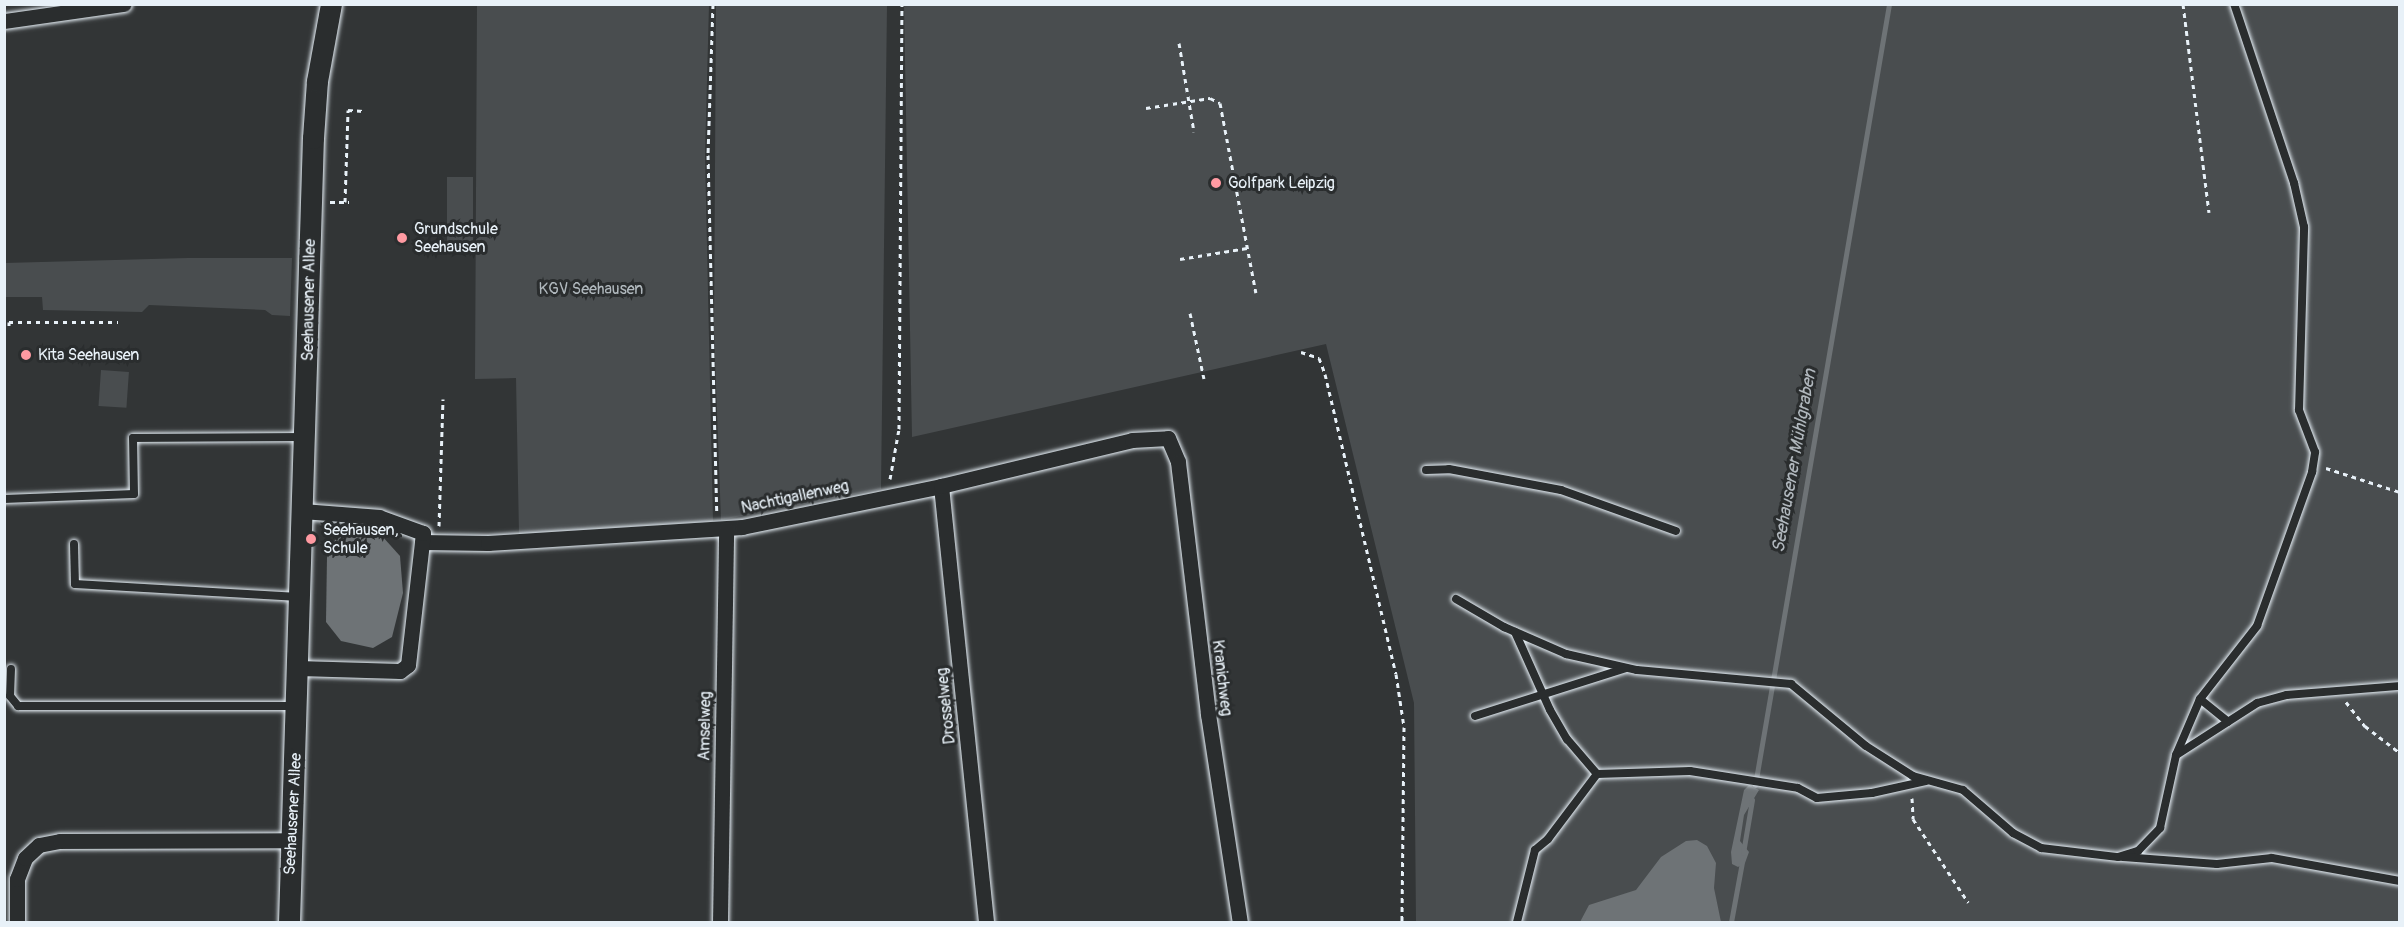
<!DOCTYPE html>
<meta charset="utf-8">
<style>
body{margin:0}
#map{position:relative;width:2404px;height:927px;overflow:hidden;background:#323536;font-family:Pangolin,sans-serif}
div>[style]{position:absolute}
.green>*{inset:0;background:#494d4f;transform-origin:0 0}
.water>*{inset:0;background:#6e7376}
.stream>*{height:5px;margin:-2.5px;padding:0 2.5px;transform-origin:2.5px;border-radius:2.5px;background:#6e7376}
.path>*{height:3px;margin-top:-1.5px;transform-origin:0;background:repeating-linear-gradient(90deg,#e8f1f8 0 4.5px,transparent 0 9px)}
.roads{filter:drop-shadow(0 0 2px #e8f1f8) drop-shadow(0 0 2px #e8f1f8)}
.lane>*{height:8px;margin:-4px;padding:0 4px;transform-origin:4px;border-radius:4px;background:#2a2d2e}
.street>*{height:15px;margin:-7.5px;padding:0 7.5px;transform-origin:7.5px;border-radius:7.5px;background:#2a2d2e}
.secondary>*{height:21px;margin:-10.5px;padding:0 10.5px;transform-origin:10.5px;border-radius:10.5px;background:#2a2d2e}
.dots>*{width:16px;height:16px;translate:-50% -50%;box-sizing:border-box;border:3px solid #2a2d2e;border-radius:50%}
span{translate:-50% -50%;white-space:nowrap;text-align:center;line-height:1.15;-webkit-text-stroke:6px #2a2d2e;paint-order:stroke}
.poi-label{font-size:16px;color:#e8f1f8}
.left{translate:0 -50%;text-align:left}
.park-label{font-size:16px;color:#b0b8bd}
.street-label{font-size:16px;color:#e8f1f8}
.water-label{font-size:18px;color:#b1b8be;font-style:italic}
.frame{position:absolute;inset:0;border:6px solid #e8f1f8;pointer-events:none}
</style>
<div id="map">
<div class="green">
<i style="clip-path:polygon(477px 5px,709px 5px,705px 155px,713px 521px,519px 534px,516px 378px,475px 379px)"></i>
<i style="clip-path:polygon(716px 5px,887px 5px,881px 489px,721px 520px,714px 331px)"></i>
<i style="clip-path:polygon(904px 5px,2399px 5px,2399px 922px,1416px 922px,1414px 703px,1326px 344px,912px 437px)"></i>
<i style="left:473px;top:177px;width:64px;height:26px;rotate:90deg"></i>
<i style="clip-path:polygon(188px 258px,292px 258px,290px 316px,272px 315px,265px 310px,149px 305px,142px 312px,43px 310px,42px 297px,5px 297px,5px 312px,5px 263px)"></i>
<i style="left:101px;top:370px;width:28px;height:36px;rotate:4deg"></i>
</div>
<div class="water">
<i style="clip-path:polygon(356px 529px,382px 536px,400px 556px,403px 593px,392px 637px,373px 648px,341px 641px,326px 622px,327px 556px,335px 540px)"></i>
<i style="clip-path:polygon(1749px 785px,1759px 790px,1744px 815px,1740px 841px,1749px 852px,1745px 863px,1738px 867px,1732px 864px,1731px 852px,1744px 790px)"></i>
<i style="clip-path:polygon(1697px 840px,1707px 846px,1716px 863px,1714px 888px,1721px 922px,1580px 922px,1589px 905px,1636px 890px,1661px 857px,1686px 841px)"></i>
</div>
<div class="stream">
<i style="left:1755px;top:785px;width:792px;rotate:-80.26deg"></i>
<i style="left:1743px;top:853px;width:54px;rotate:-80.4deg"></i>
<i style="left:1731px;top:922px;width:61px;rotate:-79.6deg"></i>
</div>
<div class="path">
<i style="left:713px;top:4px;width:151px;rotate:91.9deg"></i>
<i style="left:708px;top:155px;width:358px;rotate:88.6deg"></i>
<i style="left:2183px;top:4px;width:210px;rotate:82.9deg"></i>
<i style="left:1179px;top:43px;width:90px;rotate:80.4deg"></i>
<i style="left:1146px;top:108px;width:65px;rotate:-8.9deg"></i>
<i style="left:1210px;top:98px;width:11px;rotate:27deg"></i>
<i style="left:1220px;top:103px;width:193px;rotate:79.3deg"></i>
<i style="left:330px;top:202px;width:19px"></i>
<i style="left:345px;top:202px;width:92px;rotate:-88.1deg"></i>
<i style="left:348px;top:110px;width:16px;rotate:4deg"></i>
<i style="left:1180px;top:259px;width:68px;rotate:-9.3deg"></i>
<i style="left:1190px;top:313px;width:67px;rotate:78deg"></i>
<i style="left:9px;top:326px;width:4px;rotate:-90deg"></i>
<i style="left:9px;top:322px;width:109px"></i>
<i style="left:1301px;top:352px;width:19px;rotate:18deg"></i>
<i style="left:1319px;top:358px;width:17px;rotate:69deg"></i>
<i style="left:1325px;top:374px;width:308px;rotate:76.7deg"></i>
<i style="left:1396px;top:674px;width:54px;rotate:81.4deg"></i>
<i style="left:1404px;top:727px;width:195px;rotate:90.6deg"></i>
<i style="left:2326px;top:468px;width:78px;rotate:18deg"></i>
<i style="left:890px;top:479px;width:51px;rotate:-79.8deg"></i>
<i style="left:899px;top:429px;width:425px;rotate:-89.6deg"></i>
<i style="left:439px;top:526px;width:127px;rotate:-88.2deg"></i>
<i style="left:2346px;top:702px;width:31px;rotate:52deg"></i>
<i style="left:2365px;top:726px;width:44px;rotate:37.6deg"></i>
<i style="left:1912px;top:798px;width:21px;rotate:87deg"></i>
<i style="left:1913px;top:819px;width:100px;rotate:56.5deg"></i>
</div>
<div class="roads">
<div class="lane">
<i style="left:1426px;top:470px;width:23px;rotate:-2deg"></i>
<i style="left:1449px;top:469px;width:114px;rotate:10.6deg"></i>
<i style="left:1561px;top:490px;width:122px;rotate:19.6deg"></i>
<i style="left:4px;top:499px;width:130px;rotate:-2.2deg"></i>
<i style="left:134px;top:494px;width:56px;rotate:-91deg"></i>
<i style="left:133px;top:438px;width:168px;rotate:-0.3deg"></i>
<i style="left:74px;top:544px;width:40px;rotate:88.6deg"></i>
<i style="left:75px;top:584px;width:224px;rotate:3.3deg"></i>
<i style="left:1456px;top:599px;width:56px;rotate:30.3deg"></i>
<i style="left:1504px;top:627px;width:68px;rotate:23.5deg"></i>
<i style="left:1566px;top:654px;width:73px;rotate:12.7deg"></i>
<i style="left:1637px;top:670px;width:155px;rotate:5.2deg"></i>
<i style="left:1791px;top:684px;width:97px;rotate:39.6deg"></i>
<i style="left:1866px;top:746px;width:56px;rotate:32.6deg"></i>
<i style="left:1913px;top:776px;width:52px;rotate:15.6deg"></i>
<i style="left:1963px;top:790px;width:66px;rotate:40.7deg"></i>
<i style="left:2013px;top:833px;width:32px;rotate:28deg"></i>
<i style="left:2041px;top:848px;width:78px;rotate:6.7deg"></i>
<i style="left:2118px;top:857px;width:21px;rotate:-17deg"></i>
<i style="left:2138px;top:851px;width:32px;rotate:-46deg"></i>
<i style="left:2160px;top:828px;width:75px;rotate:-77.6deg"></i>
<i style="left:2176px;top:755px;width:61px;rotate:-66.8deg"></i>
<i style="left:2200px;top:699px;width:93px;rotate:-52deg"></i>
<i style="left:2257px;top:626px;width:164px;rotate:-70.3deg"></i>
<i style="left:2312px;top:472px;width:20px;rotate:-81deg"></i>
<i style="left:2315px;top:452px;width:45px;rotate:-110.9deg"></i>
<i style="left:2299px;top:410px;width:183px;rotate:-88.4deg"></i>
<i style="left:2304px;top:227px;width:45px;rotate:-102.8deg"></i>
<i style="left:2294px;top:183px;width:189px;rotate:-108.5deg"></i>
<i style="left:1515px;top:632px;width:85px;rotate:65.8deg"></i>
<i style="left:1550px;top:710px;width:34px;rotate:60deg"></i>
<i style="left:1567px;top:739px;width:46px;rotate:49.4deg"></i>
<i style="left:1597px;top:774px;width:93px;rotate:-1.8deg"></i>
<i style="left:1690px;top:771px;width:109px;rotate:8.9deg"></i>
<i style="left:1798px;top:788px;width:21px;rotate:28deg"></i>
<i style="left:1817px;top:798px;width:55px;rotate:-5.2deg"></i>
<i style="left:1872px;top:793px;width:55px;rotate:-12.5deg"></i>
<i style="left:11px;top:669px;width:27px;rotate:92deg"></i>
<i style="left:10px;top:696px;width:13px;rotate:51deg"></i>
<i style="left:18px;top:706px;width:277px"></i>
<i style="left:2200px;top:699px;width:36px;rotate:39deg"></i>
<i style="left:1475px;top:716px;width:158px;rotate:-17.6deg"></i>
<i style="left:2178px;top:754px;width:94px;rotate:-32.8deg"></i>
<i style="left:2257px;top:703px;width:31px;rotate:-15deg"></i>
<i style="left:2287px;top:695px;width:113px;rotate:-4.6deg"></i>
<i style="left:2123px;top:857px;width:94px;rotate:4.3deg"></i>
<i style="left:2217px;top:864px;width:55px;rotate:-6.2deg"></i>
<i style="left:2272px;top:858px;width:130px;rotate:10.2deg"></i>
<i style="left:1517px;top:922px;width:74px;rotate:-76deg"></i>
<i style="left:1535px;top:850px;width:17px;rotate:-40deg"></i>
<i style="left:1548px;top:839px;width:81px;rotate:-53deg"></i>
</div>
<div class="street">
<i style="left:4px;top:21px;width:121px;rotate:-8.1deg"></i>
<i style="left:941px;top:486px;width:438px;rotate:84.1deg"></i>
<i style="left:422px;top:542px;width:66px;rotate:0.9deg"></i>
<i style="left:488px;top:543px;width:255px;rotate:-3.6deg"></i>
<i style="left:742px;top:527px;width:203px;rotate:-11.6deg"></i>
<i style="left:941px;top:486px;width:196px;rotate:-13.5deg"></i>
<i style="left:1132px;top:440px;width:36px;rotate:-3deg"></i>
<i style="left:1168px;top:438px;width:26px;rotate:67deg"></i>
<i style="left:1178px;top:462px;width:254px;rotate:83.2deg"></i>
<i style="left:1208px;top:714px;width:210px;rotate:81.3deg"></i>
<i style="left:298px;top:668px;width:102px;rotate:1.7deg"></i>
<i style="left:400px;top:671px;width:10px;rotate:-37deg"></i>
<i style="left:408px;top:665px;width:133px;rotate:-83.5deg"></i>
<i style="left:423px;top:533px;width:47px;rotate:-160deg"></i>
<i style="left:379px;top:517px;width:76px;rotate:-175.5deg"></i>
<i style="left:17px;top:922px;width:43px;rotate:-90deg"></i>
<i style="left:17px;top:879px;width:22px;rotate:-69deg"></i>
<i style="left:25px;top:858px;width:19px;rotate:-43deg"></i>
<i style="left:39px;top:845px;width:21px;rotate:-11deg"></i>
<i style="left:60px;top:841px;width:231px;rotate:-0.2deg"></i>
<i style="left:720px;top:922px;width:393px;rotate:-89.1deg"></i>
</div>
<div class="secondary">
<i style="left:289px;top:922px;width:784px;rotate:-88.25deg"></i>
<i style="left:313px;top:138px;width:57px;rotate:-86deg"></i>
<i style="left:317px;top:81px;width:78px;rotate:-79.7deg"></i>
</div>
</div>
<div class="dots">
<i style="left:1216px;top:183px;background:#ff9aa2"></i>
<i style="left:402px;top:238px;background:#ff9aa2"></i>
<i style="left:26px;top:355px;background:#ff9aa2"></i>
<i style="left:311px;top:539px;background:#ff9aa2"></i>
</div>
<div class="poi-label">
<span class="left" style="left:1228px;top:183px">Golfpark Leipzig</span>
<span class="left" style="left:414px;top:238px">Grundschule<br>Seehausen</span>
<span class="left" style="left:38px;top:355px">Kita Seehausen</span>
<span class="left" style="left:323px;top:539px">Seehausen,<br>Schule</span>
</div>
<div class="park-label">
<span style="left:591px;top:289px">KGV Seehausen</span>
</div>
<div class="street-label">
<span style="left:309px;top:300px;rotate:-89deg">Seehausener Allee</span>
<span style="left:795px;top:497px;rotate:-12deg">Nachtigallenweg</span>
<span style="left:1222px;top:678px;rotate:83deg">Kranichweg</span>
<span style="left:946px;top:706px;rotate:-96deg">Drosselweg</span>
<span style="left:705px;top:726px;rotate:-89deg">Amselweg</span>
<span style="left:293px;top:814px;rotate:-87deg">Seehausener Allee</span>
</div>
<div class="water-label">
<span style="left:1795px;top:461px;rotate:-80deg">Seehausener Mühlgraben</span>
</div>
<div class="frame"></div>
</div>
